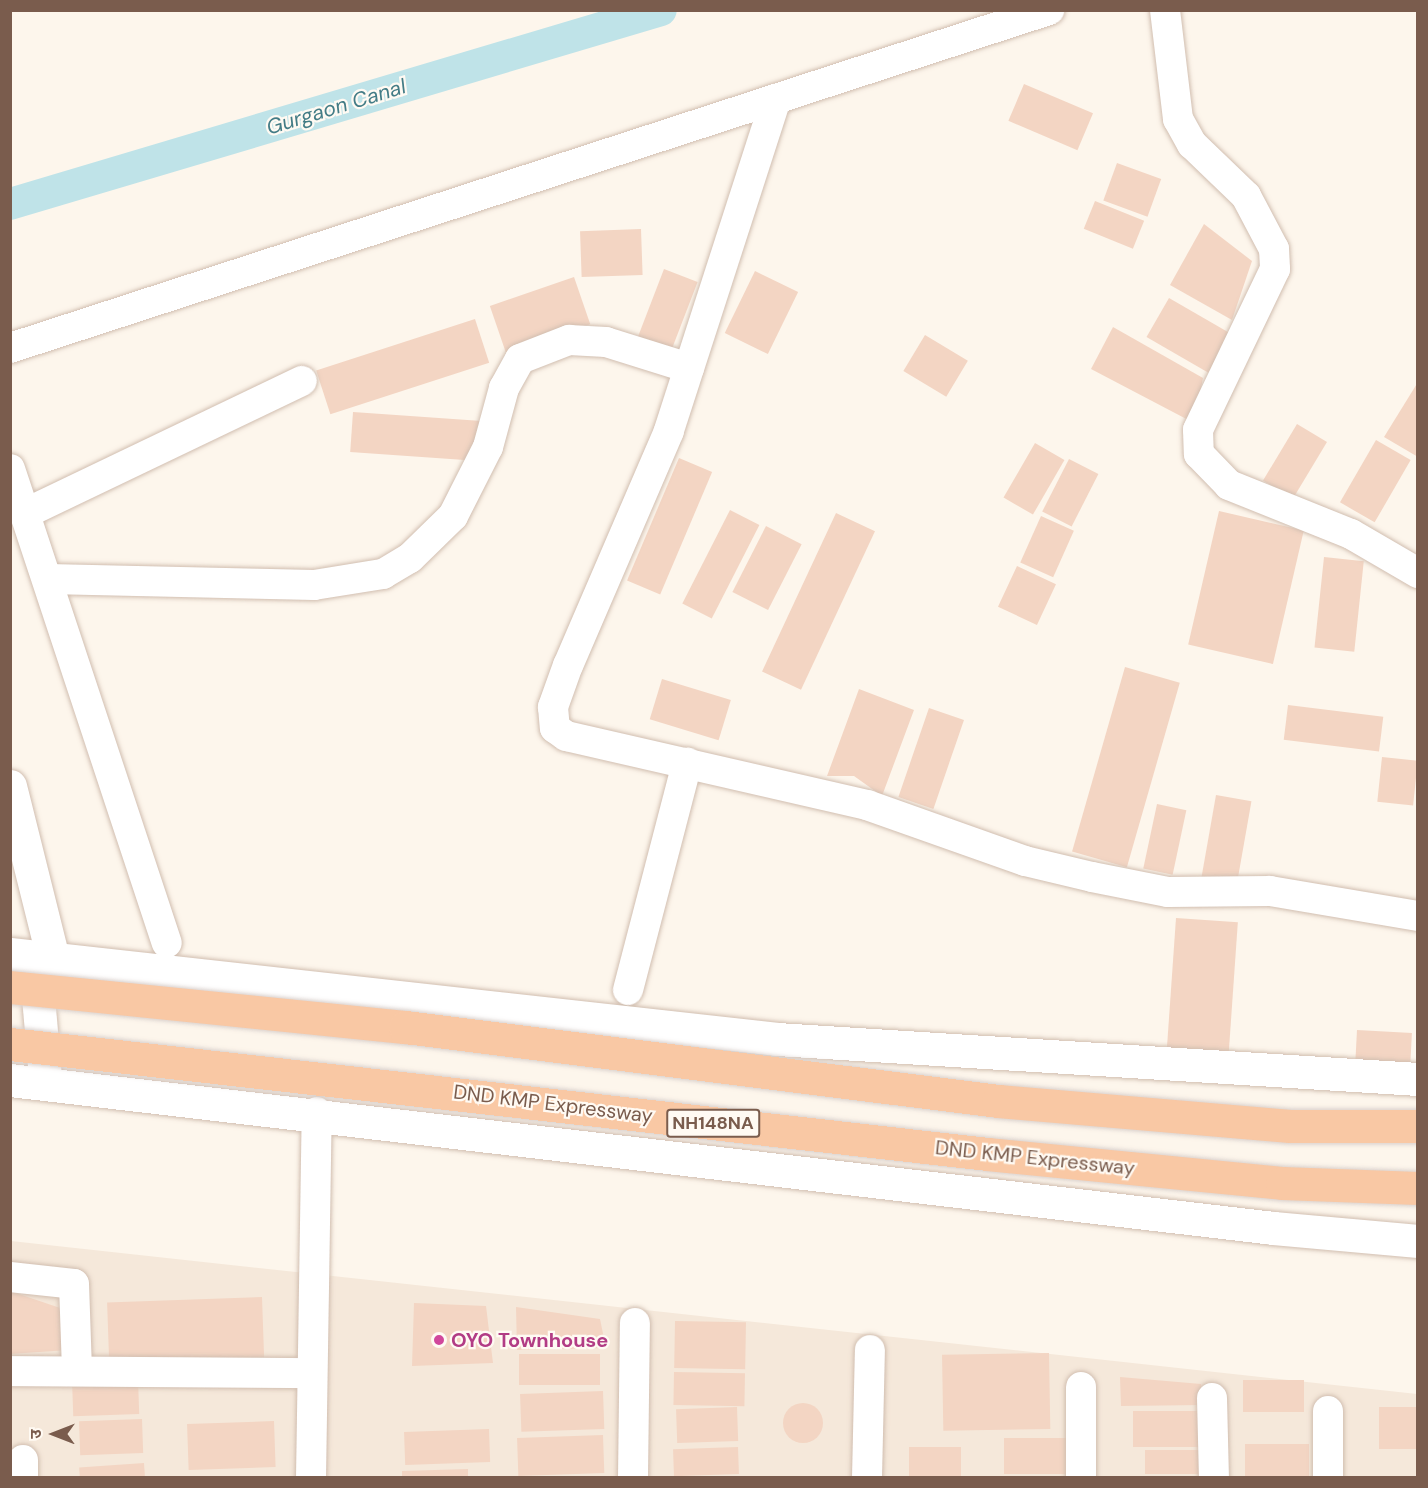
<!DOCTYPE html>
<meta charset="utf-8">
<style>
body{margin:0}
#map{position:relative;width:1428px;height:1488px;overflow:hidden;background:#fdf6ec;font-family:"DM Sans","Noto Sans Devanagari",sans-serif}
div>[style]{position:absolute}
.residential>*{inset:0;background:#f5e8da}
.canal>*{height:32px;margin:-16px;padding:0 16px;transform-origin:16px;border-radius:16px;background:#bfe3e8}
.building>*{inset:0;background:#f3d5c3;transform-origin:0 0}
.round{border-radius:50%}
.roads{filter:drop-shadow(0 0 2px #d1beb0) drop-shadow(0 0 2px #d1beb0)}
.minor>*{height:30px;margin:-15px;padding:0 15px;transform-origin:15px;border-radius:15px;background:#fff}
.tertiary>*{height:33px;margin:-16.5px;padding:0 16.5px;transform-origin:16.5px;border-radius:16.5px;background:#fff}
.bridges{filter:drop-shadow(0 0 2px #dad1cd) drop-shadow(0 0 2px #dad1cd)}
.trunk-bridge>*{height:33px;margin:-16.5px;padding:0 16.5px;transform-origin:16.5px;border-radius:16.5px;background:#f9c8a4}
.dots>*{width:16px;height:16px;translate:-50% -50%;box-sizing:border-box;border:3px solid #fffaf3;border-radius:50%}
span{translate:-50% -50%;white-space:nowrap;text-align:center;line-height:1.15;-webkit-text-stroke:4.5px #fffaf3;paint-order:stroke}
.shield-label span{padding:2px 4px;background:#fffaf3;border:2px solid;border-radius:4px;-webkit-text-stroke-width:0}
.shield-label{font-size:18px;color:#7a5c4d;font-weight:700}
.street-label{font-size:20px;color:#7a5c4d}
.hotel-label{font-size:20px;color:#b23c85;font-weight:700}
.left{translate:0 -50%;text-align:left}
.water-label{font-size:21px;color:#437c86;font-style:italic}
.frame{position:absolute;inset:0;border:12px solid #7a5c4d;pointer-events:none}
.north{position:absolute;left:24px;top:1404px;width:60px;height:60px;-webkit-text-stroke:4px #fffaf3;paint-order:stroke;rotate:270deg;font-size:16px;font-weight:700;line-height:24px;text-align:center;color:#7a5c4d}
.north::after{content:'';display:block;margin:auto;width:21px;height:27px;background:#7a5c4d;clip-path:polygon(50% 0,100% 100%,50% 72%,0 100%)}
</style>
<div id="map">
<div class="residential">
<i style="clip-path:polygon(11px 1241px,1417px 1394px,1417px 1477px,11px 1478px)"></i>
</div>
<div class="canal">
<i style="left:10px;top:204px;width:679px;rotate:-16.59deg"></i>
</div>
<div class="building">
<i style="left:1024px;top:84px;width:75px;height:40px;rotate:23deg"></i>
<i style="left:1117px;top:163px;width:47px;height:40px;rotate:20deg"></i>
<i style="left:1095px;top:201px;width:53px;height:30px;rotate:22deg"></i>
<i style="clip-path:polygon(1204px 224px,1252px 261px,1232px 320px,1170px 285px)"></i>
<i style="left:641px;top:229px;width:46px;height:61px;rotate:88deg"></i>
<i style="left:664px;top:269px;width:36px;height:74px;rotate:21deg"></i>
<i style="left:755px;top:271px;width:48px;height:69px;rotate:26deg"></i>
<i style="left:574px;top:277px;width:50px;height:89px;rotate:71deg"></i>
<i style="left:1169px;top:298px;width:75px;height:45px;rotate:30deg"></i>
<i style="left:475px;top:319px;width:46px;height:167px;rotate:72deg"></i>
<i style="clip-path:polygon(1113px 327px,1203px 378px,1194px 423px,1091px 369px)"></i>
<i style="left:925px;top:335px;width:50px;height:42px;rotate:31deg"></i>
<i style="clip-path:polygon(1418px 382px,1418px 457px,1384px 437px)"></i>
<i style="left:353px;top:412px;width:129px;height:40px;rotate:4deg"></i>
<i style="left:1297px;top:424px;width:35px;height:66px;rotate:31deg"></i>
<i style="left:1376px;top:440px;width:40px;height:72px;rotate:30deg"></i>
<i style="left:1035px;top:443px;width:34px;height:63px;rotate:30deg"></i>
<i style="left:679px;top:458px;width:36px;height:133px;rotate:23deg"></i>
<i style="left:1069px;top:459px;width:33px;height:59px;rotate:27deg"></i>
<i style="left:730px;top:510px;width:33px;height:105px;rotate:27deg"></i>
<i style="left:1219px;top:511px;width:87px;height:137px;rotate:13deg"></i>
<i style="left:836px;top:513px;width:43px;height:175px;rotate:25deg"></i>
<i style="left:1041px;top:516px;width:36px;height:51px;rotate:24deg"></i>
<i style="left:766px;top:526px;width:40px;height:74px;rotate:27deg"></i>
<i style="left:1324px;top:557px;width:40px;height:91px;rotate:6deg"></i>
<i style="left:1017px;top:566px;width:43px;height:45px;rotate:25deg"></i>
<i style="left:1125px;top:667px;width:57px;height:192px;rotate:16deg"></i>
<i style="left:662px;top:679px;width:72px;height:42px;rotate:17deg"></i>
<i style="clip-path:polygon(859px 689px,914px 710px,882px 796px,854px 776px,827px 776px)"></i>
<i style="left:1288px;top:705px;width:96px;height:35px;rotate:7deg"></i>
<i style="left:929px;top:708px;width:37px;height:94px;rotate:19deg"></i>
<i style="left:1382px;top:757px;width:36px;height:45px;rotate:6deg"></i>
<i style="left:1216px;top:795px;width:36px;height:83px;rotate:10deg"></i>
<i style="left:1157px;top:804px;width:30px;height:66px;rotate:12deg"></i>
<i style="left:1176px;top:918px;width:62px;height:135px;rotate:4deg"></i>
<i style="left:1357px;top:1030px;width:55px;height:39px;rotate:3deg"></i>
<i style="clip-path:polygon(10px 1291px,66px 1310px,68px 1350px,10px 1354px)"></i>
<i style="left:262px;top:1297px;width:60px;height:155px;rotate:88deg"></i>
<i style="clip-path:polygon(414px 1303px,486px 1306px,493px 1363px,412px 1366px)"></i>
<i style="clip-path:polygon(516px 1307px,600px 1319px,606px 1348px,517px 1350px)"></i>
<i style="left:675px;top:1321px;width:71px;height:47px;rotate:1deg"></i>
<i style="left:1049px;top:1353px;width:76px;height:107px;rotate:89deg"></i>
<i style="left:600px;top:1354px;width:31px;height:81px;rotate:90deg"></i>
<i style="left:674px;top:1372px;width:71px;height:33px;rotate:1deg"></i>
<i style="clip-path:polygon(1120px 1377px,1201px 1384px,1203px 1405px,1121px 1406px)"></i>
<i style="left:138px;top:1379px;width:35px;height:66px;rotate:88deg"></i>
<i style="left:1243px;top:1380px;width:61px;height:32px"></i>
<i style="left:603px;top:1391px;width:38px;height:83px;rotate:88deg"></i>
<i class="round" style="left:783px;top:1403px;width:40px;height:40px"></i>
<i style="left:737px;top:1407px;width:34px;height:61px;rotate:88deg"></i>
<i style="left:1379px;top:1407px;width:39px;height:42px"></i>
<i style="left:1133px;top:1411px;width:66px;height:36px"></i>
<i style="left:142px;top:1419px;width:34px;height:63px;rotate:88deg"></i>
<i style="left:274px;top:1421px;width:46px;height:87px;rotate:88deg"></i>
<i style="left:489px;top:1429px;width:33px;height:85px;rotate:88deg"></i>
<i style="left:603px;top:1435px;width:38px;height:86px;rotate:88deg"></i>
<i style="left:1004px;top:1438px;width:62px;height:36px"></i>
<i style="left:1245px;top:1444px;width:64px;height:33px"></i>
<i style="left:738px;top:1447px;width:27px;height:65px;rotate:88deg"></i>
<i style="left:909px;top:1447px;width:52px;height:31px"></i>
<i style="left:1145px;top:1450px;width:58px;height:24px"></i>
<i style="left:144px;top:1463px;width:15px;height:65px;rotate:86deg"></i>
<i style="clip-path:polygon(468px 1469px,468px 1478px,402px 1478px,402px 1471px)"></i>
</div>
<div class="roads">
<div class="minor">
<i style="left:1165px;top:10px;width:110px;rotate:83.2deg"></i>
<i style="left:1178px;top:119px;width:29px;rotate:61deg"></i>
<i style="left:1192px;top:144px;width:75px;rotate:43.9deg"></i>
<i style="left:1246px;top:196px;width:60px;rotate:62.2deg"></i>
<i style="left:1274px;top:249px;width:20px;rotate:87deg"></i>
<i style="left:1275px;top:269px;width:178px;rotate:115.6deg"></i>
<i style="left:1198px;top:430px;width:24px;rotate:88deg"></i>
<i style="left:1199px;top:454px;width:43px;rotate:45.9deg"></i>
<i style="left:1229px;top:485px;width:131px;rotate:21.9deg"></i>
<i style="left:1351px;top:534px;width:78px;rotate:30.2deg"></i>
<i style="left:776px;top:99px;width:349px;rotate:107.9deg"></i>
<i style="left:669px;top:431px;width:255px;rotate:113.3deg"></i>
<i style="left:568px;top:665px;width:45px;rotate:109.7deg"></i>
<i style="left:553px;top:707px;width:21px;rotate:85deg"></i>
<i style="left:555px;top:728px;width:14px;rotate:36deg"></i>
<i style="left:566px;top:736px;width:309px;rotate:12.9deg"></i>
<i style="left:867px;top:805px;width:168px;rotate:19.5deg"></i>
<i style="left:1025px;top:861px;width:69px;rotate:13.4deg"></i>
<i style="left:1092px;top:877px;width:77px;rotate:11.2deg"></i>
<i style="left:1168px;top:892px;width:102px;rotate:-0.6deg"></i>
<i style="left:1270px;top:891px;width:150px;rotate:9.6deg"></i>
<i style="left:10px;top:348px;width:1093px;rotate:-18.02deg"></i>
<i style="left:10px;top:469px;width:499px;rotate:71.7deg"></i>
<i style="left:24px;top:514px;width:308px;rotate:-25.6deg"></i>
<i style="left:48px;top:579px;width:266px;rotate:1.3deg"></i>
<i style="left:314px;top:585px;width:70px;rotate:-9.1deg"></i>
<i style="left:383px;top:574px;width:31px;rotate:-31deg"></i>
<i style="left:410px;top:558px;width:60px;rotate:-44.3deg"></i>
<i style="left:453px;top:516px;width:77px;rotate:-63.1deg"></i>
<i style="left:488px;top:447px;width:61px;rotate:-74.8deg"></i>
<i style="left:504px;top:388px;width:33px;rotate:-61deg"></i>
<i style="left:520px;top:359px;width:53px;rotate:-21.2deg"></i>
<i style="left:569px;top:340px;width:37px;rotate:3deg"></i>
<i style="left:606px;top:342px;width:87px;rotate:17.4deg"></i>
<i style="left:628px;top:990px;width:235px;rotate:-75.4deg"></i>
<i style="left:10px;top:1277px;width:64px;rotate:6.2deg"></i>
<i style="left:74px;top:1284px;width:87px;rotate:88deg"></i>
<i style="left:10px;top:1371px;width:300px;rotate:0.4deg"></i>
<i style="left:1081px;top:1387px;width:91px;rotate:90deg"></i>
<i style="left:1212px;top:1398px;width:80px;rotate:88.6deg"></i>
<i style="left:23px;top:1460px;width:18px;rotate:90deg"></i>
<i style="left:311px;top:1478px;width:366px;rotate:-89.1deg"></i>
<i style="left:633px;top:1478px;width:155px;rotate:-89.3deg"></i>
<i style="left:867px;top:1478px;width:128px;rotate:-88.7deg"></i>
<i style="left:1328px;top:1478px;width:67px;rotate:-90deg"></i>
</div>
<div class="tertiary">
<i style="left:10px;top:786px;width:177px;rotate:76deg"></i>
<i style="left:53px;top:958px;width:20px;rotate:135deg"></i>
<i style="left:10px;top:954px;width:772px;rotate:6.32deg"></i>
<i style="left:777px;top:1039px;width:642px;rotate:3.57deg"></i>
<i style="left:26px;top:965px;width:13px;rotate:42deg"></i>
<i style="left:36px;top:974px;width:103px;rotate:85deg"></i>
<i style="left:10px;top:1080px;width:1272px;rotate:6.68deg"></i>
<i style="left:1273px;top:1228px;width:146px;rotate:5.1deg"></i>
</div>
</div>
<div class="bridges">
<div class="trunk-bridge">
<i style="left:10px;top:987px;width:397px;rotate:5.8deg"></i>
<i style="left:405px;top:1027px;width:598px;rotate:7.11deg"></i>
<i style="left:998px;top:1101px;width:293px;rotate:4.9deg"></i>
<i style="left:1290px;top:1126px;width:128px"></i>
<i style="left:10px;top:1044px;width:983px;rotate:6.42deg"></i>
<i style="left:987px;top:1154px;width:296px;rotate:5.6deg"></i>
<i style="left:1282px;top:1183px;width:136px;rotate:2.1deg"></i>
</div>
</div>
<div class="dots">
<i style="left:439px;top:1340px;background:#d1479c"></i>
</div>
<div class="shield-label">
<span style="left:713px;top:1123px">NH148NA</span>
</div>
<div class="street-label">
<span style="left:553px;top:1104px;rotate:7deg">DND KMP Expressway</span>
<span style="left:1035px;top:1158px;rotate:6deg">DND KMP Expressway</span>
</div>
<div class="hotel-label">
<span class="left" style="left:451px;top:1340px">OYO Townhouse</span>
</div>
<div class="water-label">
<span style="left:336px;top:107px;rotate:-17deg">Gurgaon Canal</span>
</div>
<div class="frame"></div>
<div class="north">उ</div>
</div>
